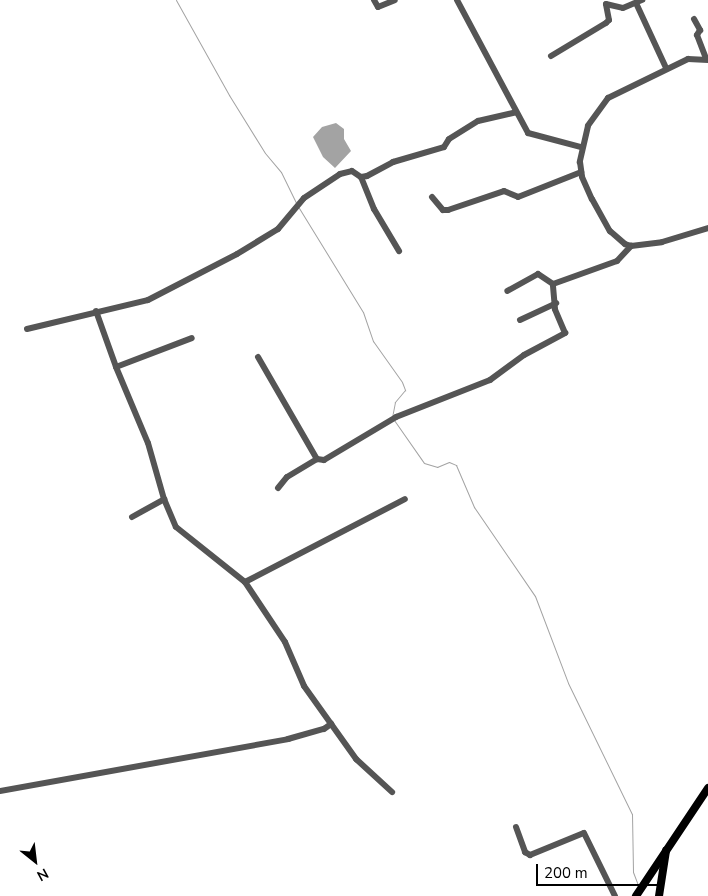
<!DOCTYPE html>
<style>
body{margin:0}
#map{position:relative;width:708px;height:896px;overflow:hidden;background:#fff;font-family:"Nunito Sans",sans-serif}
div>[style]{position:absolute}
.water>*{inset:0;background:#a3a3a3}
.stream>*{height:1px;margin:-0.5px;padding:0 0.5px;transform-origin:0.5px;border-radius:0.5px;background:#a3a3a3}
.minor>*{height:6px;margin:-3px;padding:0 3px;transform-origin:3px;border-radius:3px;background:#555}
.major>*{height:8px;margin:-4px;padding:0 4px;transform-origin:4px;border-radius:4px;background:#000}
span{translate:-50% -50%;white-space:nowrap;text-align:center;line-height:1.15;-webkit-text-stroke:4px #fff;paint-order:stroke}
.north{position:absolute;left:10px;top:836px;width:50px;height:50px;-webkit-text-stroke:4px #fff;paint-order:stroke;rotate:151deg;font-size:14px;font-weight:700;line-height:20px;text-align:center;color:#000}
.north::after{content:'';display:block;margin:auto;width:18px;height:22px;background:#000;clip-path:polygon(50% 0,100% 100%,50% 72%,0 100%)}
.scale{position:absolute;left:536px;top:864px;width:128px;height:22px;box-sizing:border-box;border:2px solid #000;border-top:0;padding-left:6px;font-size:15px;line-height:18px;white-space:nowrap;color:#000;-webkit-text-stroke:4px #fff;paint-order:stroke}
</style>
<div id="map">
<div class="water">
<i style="clip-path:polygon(336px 123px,344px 129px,344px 139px,351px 151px,335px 168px,323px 157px,313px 137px,322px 127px)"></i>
</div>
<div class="stream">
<i style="left:176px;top:0;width:109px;rotate:60.8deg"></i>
<i style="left:229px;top:95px;width:68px;rotate:58.2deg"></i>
<i style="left:265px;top:153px;width:25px;rotate:50deg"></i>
<i style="left:281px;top:172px;width:34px;rotate:64deg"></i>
<i style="left:299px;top:208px;width:122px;rotate:58.4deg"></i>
<i style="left:363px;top:312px;width:31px;rotate:71deg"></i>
<i style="left:373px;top:341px;width:50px;rotate:54.7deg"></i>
<i style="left:402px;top:382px;width:9px;rotate:69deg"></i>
<i style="left:405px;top:390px;width:16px;rotate:130deg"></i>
<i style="left:395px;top:402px;width:15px;rotate:101deg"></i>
<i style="left:394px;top:420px;width:52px;rotate:55.1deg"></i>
<i style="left:424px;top:463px;width:14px;rotate:17deg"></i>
<i style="left:437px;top:467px;width:13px;rotate:-23deg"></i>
<i style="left:449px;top:462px;width:8px;rotate:23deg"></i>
<i style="left:456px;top:465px;width:46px;rotate:66.8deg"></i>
<i style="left:474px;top:507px;width:108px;rotate:55.6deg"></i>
<i style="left:535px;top:596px;width:93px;rotate:69.2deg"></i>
<i style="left:568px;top:683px;width:146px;rotate:64deg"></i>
<i style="left:632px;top:814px;width:58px;rotate:89deg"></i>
<i style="left:633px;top:872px;width:14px;rotate:69deg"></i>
</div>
<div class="minor">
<i style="left:374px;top:0;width:8px;rotate:60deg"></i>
<i style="left:378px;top:7px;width:18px;rotate:-22deg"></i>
<i style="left:457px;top:0;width:151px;rotate:61.9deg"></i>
<i style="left:528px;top:133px;width:55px;rotate:14.8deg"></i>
<i style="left:636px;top:3px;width:72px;rotate:65.2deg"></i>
<i style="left:694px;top:19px;width:13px;rotate:61deg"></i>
<i style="left:700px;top:30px;width:6px;rotate:121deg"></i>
<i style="left:697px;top:35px;width:25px;rotate:69deg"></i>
<i style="left:551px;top:56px;width:64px;rotate:-31deg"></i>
<i style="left:606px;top:23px;width:4px;rotate:-45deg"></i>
<i style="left:609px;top:20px;width:16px;rotate:-101deg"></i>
<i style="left:606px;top:4px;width:17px;rotate:13deg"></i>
<i style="left:623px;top:8px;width:21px;rotate:-23deg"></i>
<i style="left:708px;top:60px;width:20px;rotate:-177deg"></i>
<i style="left:688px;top:59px;width:89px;rotate:154deg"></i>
<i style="left:608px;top:98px;width:34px;rotate:126deg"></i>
<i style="left:588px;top:126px;width:37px;rotate:103deg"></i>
<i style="left:580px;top:162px;width:15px;rotate:82deg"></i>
<i style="left:582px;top:177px;width:24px;rotate:66deg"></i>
<i style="left:592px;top:199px;width:37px;rotate:61deg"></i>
<i style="left:610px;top:231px;width:20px;rotate:41deg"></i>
<i style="left:625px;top:244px;width:6px;rotate:18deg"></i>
<i style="left:631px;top:246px;width:31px;rotate:-7deg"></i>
<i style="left:662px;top:242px;width:48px;rotate:-16.9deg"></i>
<i style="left:361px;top:177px;width:35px;rotate:68deg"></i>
<i style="left:374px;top:209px;width:49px;rotate:59.2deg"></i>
<i style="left:432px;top:197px;width:17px;rotate:50deg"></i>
<i style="left:443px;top:210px;width:5px"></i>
<i style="left:448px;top:210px;width:59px;rotate:-18.7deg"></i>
<i style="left:504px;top:191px;width:15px;rotate:23deg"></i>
<i style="left:518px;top:197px;width:68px;rotate:-21.6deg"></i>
<i style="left:553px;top:284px;width:68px;rotate:-19.8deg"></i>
<i style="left:617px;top:261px;width:21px;rotate:-47deg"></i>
<i style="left:96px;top:311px;width:59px;rotate:70.3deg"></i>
<i style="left:116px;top:367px;width:81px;rotate:-20.9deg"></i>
<i style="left:520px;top:320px;width:40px;rotate:-25deg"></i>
<i style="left:27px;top:329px;width:124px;rotate:-13.5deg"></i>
<i style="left:148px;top:300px;width:100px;rotate:-27.3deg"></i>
<i style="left:237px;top:254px;width:48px;rotate:-31.4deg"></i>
<i style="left:278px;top:229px;width:40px;rotate:-50deg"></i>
<i style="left:304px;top:198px;width:43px;rotate:-33.7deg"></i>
<i style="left:340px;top:174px;width:12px;rotate:-14deg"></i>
<i style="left:352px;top:171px;width:11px;rotate:34deg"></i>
<i style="left:361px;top:177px;width:6px;rotate:-9deg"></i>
<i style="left:367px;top:176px;width:30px;rotate:-28deg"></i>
<i style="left:393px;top:162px;width:53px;rotate:-16.4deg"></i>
<i style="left:444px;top:147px;width:9px;rotate:-58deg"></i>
<i style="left:449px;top:139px;width:34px;rotate:-32deg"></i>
<i style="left:478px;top:121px;width:39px;rotate:-13deg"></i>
<i style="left:258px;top:357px;width:118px;rotate:60deg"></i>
<i style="left:317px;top:459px;width:7px;rotate:8deg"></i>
<i style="left:324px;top:460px;width:84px;rotate:-30.8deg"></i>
<i style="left:396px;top:417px;width:101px;rotate:-21.5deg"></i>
<i style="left:490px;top:380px;width:42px;rotate:-36.3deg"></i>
<i style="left:524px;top:355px;width:47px;rotate:-28.2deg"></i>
<i style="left:565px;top:333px;width:26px;rotate:-113deg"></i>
<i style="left:555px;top:309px;width:25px;rotate:-95deg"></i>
<i style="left:553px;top:284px;width:18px;rotate:-146deg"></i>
<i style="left:538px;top:274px;width:35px;rotate:151deg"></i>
<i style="left:116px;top:367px;width:82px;rotate:67.2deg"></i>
<i style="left:148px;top:443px;width:58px;rotate:74.1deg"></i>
<i style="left:164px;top:499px;width:30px;rotate:67deg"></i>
<i style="left:176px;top:527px;width:88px;rotate:38.6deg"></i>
<i style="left:245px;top:582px;width:72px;rotate:56.3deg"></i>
<i style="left:285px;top:642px;width:48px;rotate:66.6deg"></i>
<i style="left:304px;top:686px;width:90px;rotate:54.5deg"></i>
<i style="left:356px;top:759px;width:49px;rotate:42.5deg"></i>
<i style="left:278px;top:488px;width:14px;rotate:-51deg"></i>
<i style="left:287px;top:477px;width:35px;rotate:-31deg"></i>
<i style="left:132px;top:517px;width:37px;rotate:-29deg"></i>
<i style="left:245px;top:582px;width:180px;rotate:-27.4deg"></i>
<i style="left:0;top:791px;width:293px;rotate:-10.2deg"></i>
<i style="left:288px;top:739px;width:37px;rotate:-16deg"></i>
<i style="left:324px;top:729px;width:9px;rotate:-36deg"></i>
<i style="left:516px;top:827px;width:27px;rotate:70deg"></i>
<i style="left:525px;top:852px;width:6px;rotate:31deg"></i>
<i style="left:530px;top:855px;width:58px;rotate:-22.2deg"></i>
<i style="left:584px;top:833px;width:70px;rotate:63.8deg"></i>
</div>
<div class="major">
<i style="left:636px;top:896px;width:130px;rotate:-56.3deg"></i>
<i style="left:659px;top:896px;width:46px;rotate:-81.2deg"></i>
</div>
<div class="north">N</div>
<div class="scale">200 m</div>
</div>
